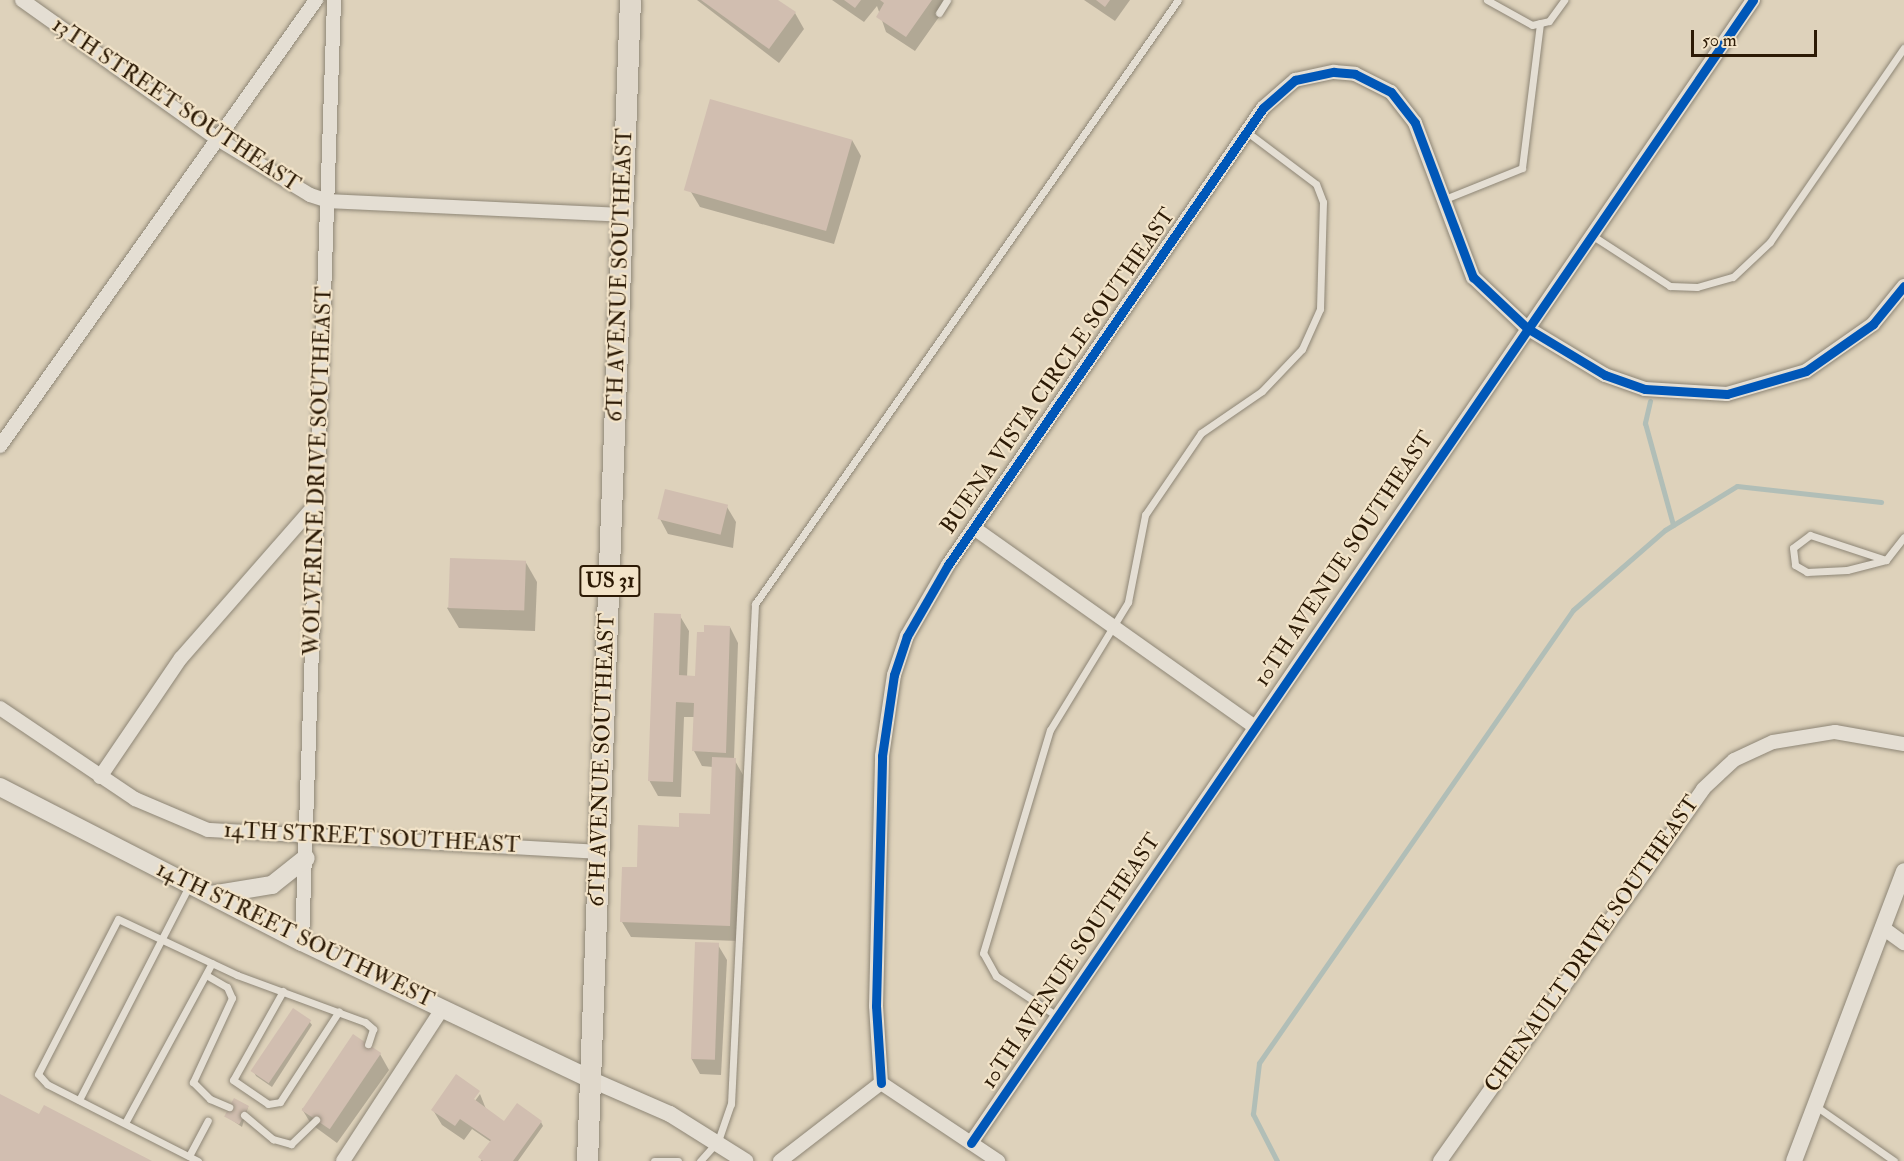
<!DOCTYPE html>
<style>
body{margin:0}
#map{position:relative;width:1904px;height:1161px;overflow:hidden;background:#ded2bb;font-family:"IM FELL Double Pica",serif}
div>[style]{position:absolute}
.shadow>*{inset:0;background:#0003}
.stream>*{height:5px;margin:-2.5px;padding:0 2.5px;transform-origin:2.5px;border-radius:2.5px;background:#b1beb7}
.building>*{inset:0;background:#d1beb0;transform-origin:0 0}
.roads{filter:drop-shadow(0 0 2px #8e8676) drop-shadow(0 0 2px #8e8676)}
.service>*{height:7px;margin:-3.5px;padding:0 3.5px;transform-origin:3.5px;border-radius:3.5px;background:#e4ded3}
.minor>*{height:14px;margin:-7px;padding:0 7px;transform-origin:7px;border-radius:7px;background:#e4ded3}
.tertiary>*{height:16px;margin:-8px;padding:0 8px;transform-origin:8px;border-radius:8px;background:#e4ded3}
.secondary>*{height:18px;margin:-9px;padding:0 9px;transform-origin:9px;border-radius:9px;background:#e4ded3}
.primary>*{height:21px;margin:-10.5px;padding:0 10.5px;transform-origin:10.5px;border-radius:10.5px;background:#e0d8cb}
.cycleway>*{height:9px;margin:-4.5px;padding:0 4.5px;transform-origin:4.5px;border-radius:4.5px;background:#0057b8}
span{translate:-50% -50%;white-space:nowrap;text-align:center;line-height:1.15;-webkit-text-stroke:4.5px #f3e4c9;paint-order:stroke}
.shield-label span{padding:2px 4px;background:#f3e4c9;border:2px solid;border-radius:4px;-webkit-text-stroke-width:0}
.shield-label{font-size:21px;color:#2c1a05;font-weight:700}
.street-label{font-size:22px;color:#2c1a05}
.scale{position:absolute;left:1691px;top:30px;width:126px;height:27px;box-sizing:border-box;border:3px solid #2c1a05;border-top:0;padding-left:8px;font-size:18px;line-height:21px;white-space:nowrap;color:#2c1a05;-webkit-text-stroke:4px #f3e4c9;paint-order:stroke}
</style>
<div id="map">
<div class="shadow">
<i style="clip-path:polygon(697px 0,775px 0,795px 13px,804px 29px,779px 63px)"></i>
<i style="clip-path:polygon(832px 0,951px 0,915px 51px,886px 32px,877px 6px,864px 22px)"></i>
<i style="clip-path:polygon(1084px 0,1130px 0,1115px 21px)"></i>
<i style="clip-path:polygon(852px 140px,861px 156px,834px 244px,700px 207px,691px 192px)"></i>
<i style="clip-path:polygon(727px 507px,736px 522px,733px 548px,668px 534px,660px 519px)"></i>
<i style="clip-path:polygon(525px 561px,537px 582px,535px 631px,459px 628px,447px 608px)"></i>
<i style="clip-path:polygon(680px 616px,689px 631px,687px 677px,696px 678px,730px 627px,738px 643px,734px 759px,743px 775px,738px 941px,631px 937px,622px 922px,638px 869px,712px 815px,713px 767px,702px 766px,694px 751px,695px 717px,684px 717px,681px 797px,658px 796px,649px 780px)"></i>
<i style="clip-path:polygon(718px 945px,727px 960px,721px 1075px,700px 1074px,691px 1058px)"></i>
<i style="clip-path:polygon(309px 1021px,312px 1025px,272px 1087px,256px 1076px,254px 1072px)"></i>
<i style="clip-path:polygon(380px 1054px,389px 1070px,337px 1143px,311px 1124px,302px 1109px)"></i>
<i style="clip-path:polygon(480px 1094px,486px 1109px,505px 1123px,541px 1122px,543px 1126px,518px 1161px,481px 1161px,491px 1142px,472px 1129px,464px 1140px,442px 1125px,433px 1110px,475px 1101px)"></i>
<i style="clip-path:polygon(248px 1107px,242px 1127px,226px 1116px)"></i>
</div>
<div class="stream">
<i style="left:1650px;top:401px;width:23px;rotate:103deg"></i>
<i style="left:1645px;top:423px;width:106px;rotate:74.6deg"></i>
<i style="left:1277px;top:1161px;width:53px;rotate:-117.1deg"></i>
<i style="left:1253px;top:1114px;width:51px;rotate:-83.3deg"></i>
<i style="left:1259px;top:1063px;width:551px;rotate:-55.27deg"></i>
<i style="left:1573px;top:610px;width:122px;rotate:-41deg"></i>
<i style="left:1665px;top:530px;width:84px;rotate:-31.4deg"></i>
<i style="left:1737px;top:486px;width:145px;rotate:6.3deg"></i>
</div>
<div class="building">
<i style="clip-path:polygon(701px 0,778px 0,796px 12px,769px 49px)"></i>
<i style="clip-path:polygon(844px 0,861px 0,855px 8px)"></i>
<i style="clip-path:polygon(880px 0,932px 0,906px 37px,876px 17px,884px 3px)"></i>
<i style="clip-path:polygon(1096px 0,1110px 0,1105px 7px)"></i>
<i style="left:710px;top:99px;width:148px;height:95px;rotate:16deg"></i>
<i style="left:665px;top:489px;width:65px;height:31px;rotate:14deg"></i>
<i style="left:450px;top:558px;width:76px;height:50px;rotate:2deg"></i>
<i style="clip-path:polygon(654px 613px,681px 614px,679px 675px,695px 676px,697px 632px,704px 632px,704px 625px,730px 626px,726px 753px,692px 751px,694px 703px,676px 702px,673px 782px,648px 781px)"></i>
<i style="clip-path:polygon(712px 757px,736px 758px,730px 926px,620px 922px,622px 867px,637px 867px,638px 825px,679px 827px,679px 813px,710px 814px)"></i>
<i style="left:695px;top:942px;width:24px;height:117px;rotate:2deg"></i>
<i style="left:293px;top:1008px;width:22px;height:76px;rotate:34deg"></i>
<i style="left:353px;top:1034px;width:34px;height:92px;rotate:34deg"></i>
<i style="clip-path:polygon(456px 1074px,480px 1091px,474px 1099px,504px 1121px,517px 1103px,542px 1121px,513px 1161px,483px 1161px,478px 1157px,491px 1140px,460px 1119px,455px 1126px,431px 1110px)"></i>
<i style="clip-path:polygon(0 1094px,39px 1114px,44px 1105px,152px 1161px,0 1161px)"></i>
<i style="left:234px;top:1098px;width:17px;height:21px;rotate:28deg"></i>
</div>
<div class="roads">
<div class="service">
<i style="left:1487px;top:0;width:51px;rotate:29.1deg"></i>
<i style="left:1532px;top:25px;width:17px;rotate:-13deg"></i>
<i style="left:1549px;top:21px;width:26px;rotate:-54deg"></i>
<i style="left:939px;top:13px;width:15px;rotate:-58deg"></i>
<i style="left:1445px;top:199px;width:83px;rotate:-21.9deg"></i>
<i style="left:1522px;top:168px;width:146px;rotate:-82.9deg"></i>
<i style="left:1593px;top:236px;width:92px;rotate:33deg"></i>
<i style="left:1670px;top:286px;width:27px;rotate:2deg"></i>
<i style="left:1697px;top:287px;width:37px;rotate:-16deg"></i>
<i style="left:1733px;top:277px;width:51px;rotate:-43.4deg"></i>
<i style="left:1770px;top:242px;width:236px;rotate:-55.4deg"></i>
<i style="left:1886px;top:560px;width:80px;rotate:-161.8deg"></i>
<i style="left:1810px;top:535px;width:21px;rotate:143deg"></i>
<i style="left:1793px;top:548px;width:17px;rotate:83deg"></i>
<i style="left:1795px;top:565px;width:14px;rotate:30deg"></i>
<i style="left:1807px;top:572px;width:40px;rotate:-2.9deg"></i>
<i style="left:1847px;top:570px;width:40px;rotate:-14.4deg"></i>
<i style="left:1886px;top:560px;width:29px;rotate:-52deg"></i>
<i style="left:206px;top:975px;width:24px;rotate:30deg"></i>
<i style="left:227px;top:987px;width:12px;rotate:66deg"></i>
<i style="left:232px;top:998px;width:93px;rotate:114.9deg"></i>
<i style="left:193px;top:1082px;width:24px;rotate:45deg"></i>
<i style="left:210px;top:1099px;width:21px;rotate:23deg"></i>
<i style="left:283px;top:991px;width:102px;rotate:119.3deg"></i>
<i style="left:233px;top:1080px;width:42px;rotate:34.4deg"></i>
<i style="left:268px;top:1104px;width:12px;rotate:-9deg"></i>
<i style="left:280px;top:1102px;width:108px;rotate:-57deg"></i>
<i style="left:1057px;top:1016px;width:73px;rotate:-146.7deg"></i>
<i style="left:996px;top:976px;width:26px;rotate:-119deg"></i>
<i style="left:983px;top:953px;width:233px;rotate:-73.3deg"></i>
<i style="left:1050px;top:730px;width:150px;rotate:-58.6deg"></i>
<i style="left:1128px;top:602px;width:89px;rotate:-78.9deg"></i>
<i style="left:1145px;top:515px;width:99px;rotate:-55.7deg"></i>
<i style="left:1201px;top:433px;width:74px;rotate:-34.5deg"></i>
<i style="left:1262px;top:391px;width:58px;rotate:-46.4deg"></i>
<i style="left:1302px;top:349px;width:44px;rotate:-65.8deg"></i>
<i style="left:1320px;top:309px;width:107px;rotate:-88.4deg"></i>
<i style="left:1323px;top:202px;width:19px;rotate:-111deg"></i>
<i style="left:1316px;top:184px;width:86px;rotate:-143deg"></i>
<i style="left:79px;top:1100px;width:241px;rotate:-62.8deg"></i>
<i style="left:1817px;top:1107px;width:94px;rotate:35deg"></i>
<i style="left:244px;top:1115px;width:38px;rotate:40deg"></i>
<i style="left:273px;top:1139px;width:19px;rotate:16deg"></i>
<i style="left:291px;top:1144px;width:35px;rotate:-44deg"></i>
<i style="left:125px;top:1123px;width:182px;rotate:-61.5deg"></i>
<i style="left:189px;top:1156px;width:40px;rotate:-62deg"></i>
<i style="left:198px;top:1161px;width:169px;rotate:-153deg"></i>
<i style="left:47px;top:1084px;width:13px;rotate:-132deg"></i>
<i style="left:38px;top:1074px;width:174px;rotate:-62.7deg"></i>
<i style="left:118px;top:919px;width:132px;rotate:25.2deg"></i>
<i style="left:237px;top:975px;width:136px;rotate:20.2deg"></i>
<i style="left:365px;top:1022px;width:11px;rotate:41deg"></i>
<i style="left:373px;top:1029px;width:16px;rotate:108deg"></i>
<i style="left:654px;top:1161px;width:24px"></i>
<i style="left:700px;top:1161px;width:27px;rotate:-48deg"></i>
<i style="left:718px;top:1141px;width:39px;rotate:-71deg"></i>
<i style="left:731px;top:1104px;width:501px;rotate:-87.25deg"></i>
<i style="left:755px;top:604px;width:737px;rotate:-55deg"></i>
</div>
<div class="minor">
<i style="left:22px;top:0;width:238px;rotate:35.4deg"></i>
<i style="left:216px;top:138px;width:110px;rotate:31.2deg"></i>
<i style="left:310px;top:195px;width:19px;rotate:18deg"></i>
<i style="left:328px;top:201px;width:293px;rotate:2.7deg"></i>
<i style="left:0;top:446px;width:547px;rotate:-54.68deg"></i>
<i style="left:974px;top:528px;width:343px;rotate:35.3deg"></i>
<i style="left:0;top:708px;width:163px;rotate:34deg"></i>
<i style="left:135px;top:799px;width:79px;rotate:23deg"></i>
<i style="left:208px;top:830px;width:391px;rotate:3.2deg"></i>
<i style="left:100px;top:777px;width:144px;rotate:-55.8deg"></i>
<i style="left:181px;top:658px;width:205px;rotate:-48.8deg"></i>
<i style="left:1883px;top:928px;width:26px;rotate:36deg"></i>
<i style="left:302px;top:942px;width:943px;rotate:-88.05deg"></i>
<i style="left:881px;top:1083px;width:77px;rotate:-93.7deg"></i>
<i style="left:876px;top:1006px;width:250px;rotate:-88.6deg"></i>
<i style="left:882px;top:756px;width:82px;rotate:-81.6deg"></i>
<i style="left:894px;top:675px;width:41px;rotate:-71.6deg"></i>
<i style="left:907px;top:636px;width:82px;rotate:-60deg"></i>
<i style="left:948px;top:565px;width:555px;rotate:-55.42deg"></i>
<i style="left:1263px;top:108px;width:43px;rotate:-41.2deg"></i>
<i style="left:1295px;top:80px;width:40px;rotate:-12deg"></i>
<i style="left:1334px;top:72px;width:21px;rotate:5deg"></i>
<i style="left:1355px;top:74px;width:40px;rotate:26.6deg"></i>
<i style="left:1391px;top:92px;width:39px;rotate:52deg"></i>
<i style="left:1415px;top:123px;width:165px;rotate:69.4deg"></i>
<i style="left:1473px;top:277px;width:74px;rotate:43.4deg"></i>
<i style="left:1527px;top:328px;width:91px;rotate:31.1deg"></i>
<i style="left:1605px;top:375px;width:42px;rotate:19.3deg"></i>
<i style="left:1645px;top:389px;width:82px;rotate:3.5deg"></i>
<i style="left:1727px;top:394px;width:82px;rotate:-16.2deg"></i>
<i style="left:1806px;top:371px;width:82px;rotate:-35deg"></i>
<i style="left:1873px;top:324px;width:49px;rotate:-50.8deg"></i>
<i style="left:881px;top:1083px;width:141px;rotate:33.7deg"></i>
<i style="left:971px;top:1143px;width:1385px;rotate:-55.62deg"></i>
<i style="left:343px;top:1161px;width:181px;rotate:-56.9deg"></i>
<i style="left:780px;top:1161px;width:128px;rotate:-37.7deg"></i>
<i style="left:1440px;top:1161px;width:456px;rotate:-54.7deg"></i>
<i style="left:1703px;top:789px;width:42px;rotate:-43.1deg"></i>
<i style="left:1734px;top:760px;width:43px;rotate:-24.8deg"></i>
<i style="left:1773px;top:742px;width:63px;rotate:-9.2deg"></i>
<i style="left:1835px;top:732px;width:70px;rotate:9.9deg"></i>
</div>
<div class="tertiary">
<i style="left:592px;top:1080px;width:85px;rotate:23.6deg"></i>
<i style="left:670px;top:1114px;width:89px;rotate:32.1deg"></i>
<i style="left:1794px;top:1161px;width:310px;rotate:-69.2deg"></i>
</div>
<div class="secondary">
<i style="left:0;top:787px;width:339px;rotate:27.2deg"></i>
<i style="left:302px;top:942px;width:321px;rotate:25.4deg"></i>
<i style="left:211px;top:895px;width:62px;rotate:-9.3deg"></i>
<i style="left:272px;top:885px;width:43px;rotate:-38.5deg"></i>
</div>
<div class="primary">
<i style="left:587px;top:1161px;width:1162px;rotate:-87.88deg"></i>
</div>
</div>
<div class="cycleway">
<i style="left:881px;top:1083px;width:77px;rotate:-93.7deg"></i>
<i style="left:876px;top:1006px;width:250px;rotate:-88.6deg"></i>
<i style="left:882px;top:756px;width:82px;rotate:-81.6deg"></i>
<i style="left:894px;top:675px;width:41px;rotate:-71.6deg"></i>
<i style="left:907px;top:636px;width:82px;rotate:-60deg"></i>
<i style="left:948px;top:565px;width:555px;rotate:-55.42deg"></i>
<i style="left:1263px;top:108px;width:43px;rotate:-41.2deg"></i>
<i style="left:1295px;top:80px;width:40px;rotate:-12deg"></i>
<i style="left:1334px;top:72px;width:21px;rotate:5deg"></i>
<i style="left:1355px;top:74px;width:40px;rotate:26.6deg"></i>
<i style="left:1391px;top:92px;width:39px;rotate:52deg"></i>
<i style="left:1415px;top:123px;width:165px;rotate:69.4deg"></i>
<i style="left:1473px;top:277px;width:74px;rotate:43.4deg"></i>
<i style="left:1527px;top:328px;width:91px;rotate:31.1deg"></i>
<i style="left:1605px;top:375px;width:42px;rotate:19.3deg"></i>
<i style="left:1645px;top:389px;width:82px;rotate:3.5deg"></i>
<i style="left:1727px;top:394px;width:82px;rotate:-16.2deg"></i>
<i style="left:1806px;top:371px;width:82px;rotate:-35deg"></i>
<i style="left:1873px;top:324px;width:49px;rotate:-50.8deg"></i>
<i style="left:971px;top:1143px;width:1385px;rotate:-55.62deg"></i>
</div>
<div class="shield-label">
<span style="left:610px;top:581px">US 31</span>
</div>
<div class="street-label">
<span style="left:176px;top:105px;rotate:34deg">13TH STREET SOUTHEAST</span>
<span style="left:620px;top:275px;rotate:-88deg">6TH AVENUE SOUTHEAST</span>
<span style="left:1058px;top:371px;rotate:-55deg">BUENA VISTA CIRCLE SOUTHEAST</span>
<span style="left:318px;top:471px;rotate:-88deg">WOLVERINE DRIVE SOUTHEAST</span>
<span style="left:1344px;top:559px;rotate:-56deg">10TH AVENUE SOUTHEAST</span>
<span style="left:602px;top:760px;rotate:-88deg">6TH AVENUE SOUTHEAST</span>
<span style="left:372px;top:838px;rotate:3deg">14TH STREET SOUTHEAST</span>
<span style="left:295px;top:935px;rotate:26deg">14TH STREET SOUTHWEST</span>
<span style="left:1592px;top:944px;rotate:-55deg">CHENAULT DRIVE SOUTHEAST</span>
<span style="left:1071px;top:961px;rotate:-56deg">10TH AVENUE SOUTHEAST</span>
</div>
<div class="scale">50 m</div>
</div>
